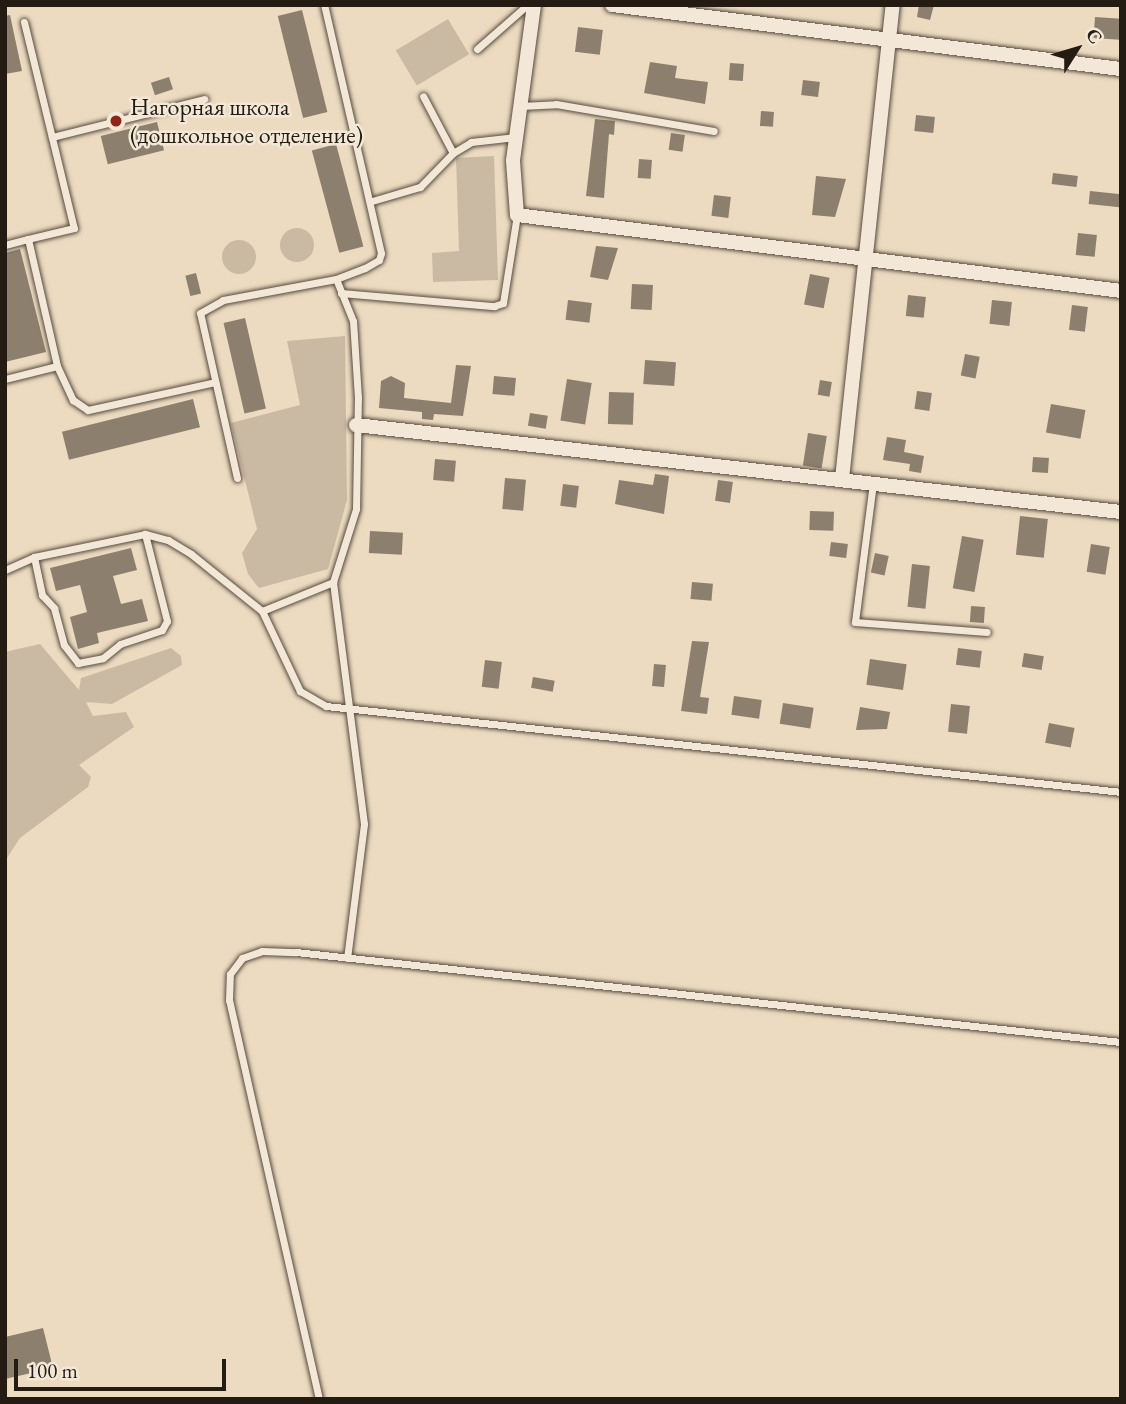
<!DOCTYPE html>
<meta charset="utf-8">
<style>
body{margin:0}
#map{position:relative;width:1126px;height:1404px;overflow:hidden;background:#ecdbc1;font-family:"EB Garamond",serif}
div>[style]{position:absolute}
.green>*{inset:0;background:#cabaa3;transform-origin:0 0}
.round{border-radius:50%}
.building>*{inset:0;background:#8c7f6d;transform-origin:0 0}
.roads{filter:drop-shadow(0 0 2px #564b3e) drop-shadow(0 0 2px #564b3e)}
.service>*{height:7px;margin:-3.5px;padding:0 3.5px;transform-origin:3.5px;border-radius:3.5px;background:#f3e8d7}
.minor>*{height:14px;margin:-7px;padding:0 7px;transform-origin:7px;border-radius:7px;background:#f3e8d7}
.dots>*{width:19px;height:19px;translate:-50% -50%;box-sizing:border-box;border:4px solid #f3e8d7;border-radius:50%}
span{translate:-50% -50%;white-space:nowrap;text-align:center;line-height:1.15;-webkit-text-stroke:5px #f3e8d7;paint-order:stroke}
.poi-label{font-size:24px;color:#241b12}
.left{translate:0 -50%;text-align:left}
.frame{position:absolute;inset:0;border:7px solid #241b12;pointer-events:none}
.north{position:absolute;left:1042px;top:14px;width:70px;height:70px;-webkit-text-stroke:5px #f3e8d7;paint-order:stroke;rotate:53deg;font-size:19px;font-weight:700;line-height:28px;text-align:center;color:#241b12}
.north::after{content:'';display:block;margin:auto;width:24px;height:32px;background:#241b12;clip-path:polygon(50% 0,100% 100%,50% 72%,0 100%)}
.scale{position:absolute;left:14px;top:1359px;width:212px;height:32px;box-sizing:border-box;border:4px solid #241b12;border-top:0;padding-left:9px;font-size:21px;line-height:24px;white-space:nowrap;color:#241b12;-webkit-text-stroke:5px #f3e8d7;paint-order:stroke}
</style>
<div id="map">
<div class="green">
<i style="left:448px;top:19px;width:41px;height:61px;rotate:59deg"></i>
<i style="clip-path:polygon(494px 156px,498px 280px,433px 282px,432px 253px,459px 251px,456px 158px)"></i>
<i class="round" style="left:280px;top:228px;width:34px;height:34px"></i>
<i class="round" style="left:222px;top:240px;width:34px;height:34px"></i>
<i style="clip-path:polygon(345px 336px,347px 500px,328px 569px,259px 588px,248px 574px,242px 553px,257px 529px,231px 423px,300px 405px,287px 341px)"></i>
<i style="clip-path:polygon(40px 644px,79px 690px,81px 678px,171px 648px,181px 656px,182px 665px,112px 704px,86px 702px,93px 716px,126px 712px,134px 727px,79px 765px,91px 777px,88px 787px,20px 838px,5px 861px,5px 652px)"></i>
</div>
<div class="building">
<i style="clip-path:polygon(919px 5px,934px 5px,930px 20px,917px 17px)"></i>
<i style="left:302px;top:10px;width:105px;height:25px;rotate:76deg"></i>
<i style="clip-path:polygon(10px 15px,22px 71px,5px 74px,5px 16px)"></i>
<i style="left:1095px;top:17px;width:26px;height:21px;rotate:4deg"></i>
<i style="left:578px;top:27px;width:25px;height:25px;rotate:7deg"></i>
<i style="clip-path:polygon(650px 62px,677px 66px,675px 78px,708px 82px,705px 104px,644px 93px)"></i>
<i style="left:730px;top:63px;width:14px;height:17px;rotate:4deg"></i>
<i style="left:169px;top:77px;width:13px;height:19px;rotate:72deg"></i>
<i style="left:803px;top:80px;width:17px;height:15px;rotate:7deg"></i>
<i style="left:761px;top:111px;width:13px;height:15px;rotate:4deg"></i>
<i style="left:916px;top:115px;width:19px;height:16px;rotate:6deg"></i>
<i style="clip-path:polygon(595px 119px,615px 121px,614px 135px,609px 134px,604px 198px,586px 196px)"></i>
<i style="left:157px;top:122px;width:29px;height:58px;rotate:76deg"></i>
<i style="left:671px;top:133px;width:14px;height:17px;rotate:8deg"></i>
<i style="left:336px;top:144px;width:106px;height:25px;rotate:75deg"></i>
<i style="left:639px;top:159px;width:13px;height:19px;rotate:4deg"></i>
<i style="left:1053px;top:173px;width:25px;height:11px;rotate:7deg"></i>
<i style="clip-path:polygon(816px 176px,846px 179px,835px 217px,812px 215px)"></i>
<i style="left:1090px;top:191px;width:31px;height:13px;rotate:6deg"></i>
<i style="left:714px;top:195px;width:17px;height:21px;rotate:7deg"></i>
<i style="left:1078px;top:233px;width:19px;height:22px;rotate:6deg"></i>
<i style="clip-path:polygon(596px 246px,618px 248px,608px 280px,590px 277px)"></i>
<i style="clip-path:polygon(20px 249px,46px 352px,5px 362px,5px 253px)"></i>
<i style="left:196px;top:273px;width:21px;height:11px;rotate:76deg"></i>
<i style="left:810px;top:274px;width:20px;height:31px;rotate:11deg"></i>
<i style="left:632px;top:284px;width:21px;height:25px;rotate:3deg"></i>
<i style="left:908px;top:295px;width:18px;height:21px;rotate:6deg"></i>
<i style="left:568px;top:300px;width:24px;height:20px;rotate:7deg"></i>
<i style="left:992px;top:300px;width:20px;height:24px;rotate:6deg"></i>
<i style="left:1072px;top:305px;width:16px;height:25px;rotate:7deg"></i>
<i style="left:245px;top:318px;width:93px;height:22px;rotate:77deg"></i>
<i style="left:965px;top:354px;width:15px;height:22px;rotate:11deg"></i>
<i style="left:645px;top:360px;width:31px;height:24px;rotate:4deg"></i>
<i style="clip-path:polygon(456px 365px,471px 366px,463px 416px,434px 414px,433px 420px,422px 419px,422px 412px,379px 408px,381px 381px,391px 376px,405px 383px,404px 398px,451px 403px)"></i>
<i style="left:494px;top:376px;width:22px;height:18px;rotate:5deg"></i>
<i style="left:567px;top:379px;width:25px;height:42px;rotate:9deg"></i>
<i style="left:820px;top:380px;width:12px;height:15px;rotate:9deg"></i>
<i style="left:917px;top:391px;width:15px;height:18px;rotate:8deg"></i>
<i style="left:609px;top:392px;width:25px;height:32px;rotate:2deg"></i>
<i style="left:193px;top:399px;width:29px;height:135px;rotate:76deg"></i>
<i style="left:1051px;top:404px;width:35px;height:29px;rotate:10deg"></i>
<i style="left:530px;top:413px;width:18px;height:13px;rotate:9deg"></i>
<i style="left:808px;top:433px;width:19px;height:33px;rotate:9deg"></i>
<i style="clip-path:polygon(887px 437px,906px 440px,904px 452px,924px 456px,921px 473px,909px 471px,910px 464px,883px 460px)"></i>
<i style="left:1033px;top:457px;width:16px;height:15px;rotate:4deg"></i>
<i style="left:435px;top:459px;width:21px;height:21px;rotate:5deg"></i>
<i style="clip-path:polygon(655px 474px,669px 476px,664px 514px,615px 504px,619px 480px,653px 485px)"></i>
<i style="left:505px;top:478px;width:21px;height:31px;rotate:5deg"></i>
<i style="left:718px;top:480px;width:15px;height:21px;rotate:8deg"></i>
<i style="left:563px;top:484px;width:16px;height:22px;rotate:7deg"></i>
<i style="left:810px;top:511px;width:24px;height:19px;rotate:2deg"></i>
<i style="left:1020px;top:516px;width:28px;height:39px;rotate:6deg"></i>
<i style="left:370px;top:531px;width:33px;height:22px;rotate:3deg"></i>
<i style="left:962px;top:536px;width:22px;height:53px;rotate:10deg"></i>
<i style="left:831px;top:542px;width:17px;height:14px;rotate:7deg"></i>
<i style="left:1091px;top:544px;width:19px;height:28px;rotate:9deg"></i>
<i style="clip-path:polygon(131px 548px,137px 570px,113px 576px,121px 604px,142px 599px,148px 621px,97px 633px,99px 643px,78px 649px,70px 617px,87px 612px,80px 585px,56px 591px,50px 568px)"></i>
<i style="left:875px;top:553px;width:14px;height:20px;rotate:12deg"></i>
<i style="left:912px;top:564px;width:18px;height:43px;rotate:6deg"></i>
<i style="left:692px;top:582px;width:21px;height:17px;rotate:5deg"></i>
<i style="left:971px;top:606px;width:14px;height:16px;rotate:4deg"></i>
<i style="clip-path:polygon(692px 641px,709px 642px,700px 697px,709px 698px,707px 714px,681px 711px)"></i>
<i style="left:958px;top:648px;width:24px;height:17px;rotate:7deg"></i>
<i style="left:1024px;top:653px;width:20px;height:14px;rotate:9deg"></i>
<i style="left:870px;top:659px;width:37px;height:26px;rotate:8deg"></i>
<i style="left:485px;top:660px;width:17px;height:27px;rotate:7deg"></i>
<i style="left:654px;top:664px;width:12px;height:22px;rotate:5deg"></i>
<i style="left:533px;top:677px;width:22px;height:11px;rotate:10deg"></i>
<i style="left:734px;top:696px;width:28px;height:19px;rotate:8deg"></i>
<i style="left:783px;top:703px;width:31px;height:21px;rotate:9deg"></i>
<i style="left:951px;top:704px;width:19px;height:28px;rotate:6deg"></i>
<i style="clip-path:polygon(860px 707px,890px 712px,887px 729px,856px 730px)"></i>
<i style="left:1049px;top:723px;width:26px;height:20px;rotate:11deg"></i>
<i style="clip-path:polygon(43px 1328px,53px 1368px,5px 1379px,5px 1337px)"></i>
</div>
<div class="roads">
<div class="service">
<i style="left:24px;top:22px;width:212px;rotate:76.4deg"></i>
<i style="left:74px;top:228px;width:47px;rotate:166.6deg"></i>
<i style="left:477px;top:49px;width:67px;rotate:-41.3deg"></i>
<i style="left:521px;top:106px;width:35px;rotate:-3deg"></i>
<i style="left:556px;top:104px;width:160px;rotate:9.7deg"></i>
<i style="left:52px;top:137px;width:157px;rotate:-14deg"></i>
<i style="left:453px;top:153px;width:21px;rotate:-31deg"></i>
<i style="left:471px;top:142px;width:45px;rotate:-6.3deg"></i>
<i style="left:372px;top:201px;width:50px;rotate:-16.3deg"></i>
<i style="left:420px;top:187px;width:47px;rotate:-45.9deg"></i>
<i style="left:453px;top:153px;width:64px;rotate:-117.8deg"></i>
<i style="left:5px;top:245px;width:24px;rotate:-15deg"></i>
<i style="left:28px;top:239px;width:130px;rotate:77.1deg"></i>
<i style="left:57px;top:366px;width:54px;rotate:166deg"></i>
<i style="left:341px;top:293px;width:154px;rotate:4.9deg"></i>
<i style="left:494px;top:306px;width:9px;rotate:-18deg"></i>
<i style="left:503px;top:303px;width:89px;rotate:-81deg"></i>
<i style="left:57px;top:366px;width:38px;rotate:65deg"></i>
<i style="left:73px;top:400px;width:18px;rotate:34deg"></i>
<i style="left:88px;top:410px;width:130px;rotate:-12.4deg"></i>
<i style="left:237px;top:478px;width:169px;rotate:-102.6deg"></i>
<i style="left:200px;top:313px;width:26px;rotate:-29deg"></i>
<i style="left:223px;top:300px;width:115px;rotate:-10.5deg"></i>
<i style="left:336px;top:279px;width:31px;rotate:-21deg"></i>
<i style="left:365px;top:268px;width:16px;rotate:-30deg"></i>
<i style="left:379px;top:260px;width:7px;rotate:-74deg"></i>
<i style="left:381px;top:253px;width:254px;rotate:-102.9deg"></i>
<i style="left:873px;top:483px;width:140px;rotate:97.4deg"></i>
<i style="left:855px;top:622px;width:132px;rotate:4.3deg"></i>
<i style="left:34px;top:557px;width:39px;rotate:78deg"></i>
<i style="left:42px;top:595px;width:18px;rotate:47deg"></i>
<i style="left:54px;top:608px;width:38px;rotate:75deg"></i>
<i style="left:64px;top:645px;width:23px;rotate:52deg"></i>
<i style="left:78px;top:663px;width:25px;rotate:-11deg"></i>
<i style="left:103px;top:658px;width:22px;rotate:-39deg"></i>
<i style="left:120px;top:644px;width:44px;rotate:-18.4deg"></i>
<i style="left:162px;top:630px;width:10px;rotate:-61deg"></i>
<i style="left:167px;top:621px;width:90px;rotate:-104.2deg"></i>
<i style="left:5px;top:570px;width:32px;rotate:-24deg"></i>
<i style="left:34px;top:557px;width:113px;rotate:-11.7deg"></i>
<i style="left:145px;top:534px;width:24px;rotate:15deg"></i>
<i style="left:168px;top:540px;width:27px;rotate:31deg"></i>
<i style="left:191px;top:554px;width:91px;rotate:38.8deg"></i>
<i style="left:262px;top:611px;width:77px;rotate:-22.2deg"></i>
<i style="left:333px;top:582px;width:77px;rotate:-72.5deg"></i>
<i style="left:356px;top:509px;width:111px;rotate:-89deg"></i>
<i style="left:358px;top:398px;width:77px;rotate:-93.7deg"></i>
<i style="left:353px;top:321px;width:45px;rotate:-112deg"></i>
<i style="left:333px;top:582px;width:244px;rotate:82.7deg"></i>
<i style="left:364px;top:824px;width:135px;rotate:97.2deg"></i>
<i style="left:262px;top:611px;width:89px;rotate:64.6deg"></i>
<i style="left:300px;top:691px;width:30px;rotate:30deg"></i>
<i style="left:326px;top:706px;width:800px;rotate:6.17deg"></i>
<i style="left:319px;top:1399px;width:409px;rotate:-102.7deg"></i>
<i style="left:229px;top:1000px;width:26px;rotate:-88deg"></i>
<i style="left:230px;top:974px;width:20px;rotate:-53deg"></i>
<i style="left:242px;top:958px;width:21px;rotate:-19deg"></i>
<i style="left:262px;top:951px;width:34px;rotate:2deg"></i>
<i style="left:296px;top:952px;width:830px;rotate:6.23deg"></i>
</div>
<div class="minor">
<i style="left:534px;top:5px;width:157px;rotate:97.7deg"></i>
<i style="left:513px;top:161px;width:54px;rotate:85.8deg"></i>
<i style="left:517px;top:215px;width:609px;rotate:7.17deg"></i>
<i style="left:612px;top:5px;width:513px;rotate:7.17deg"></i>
<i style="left:356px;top:425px;width:770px;rotate:6.49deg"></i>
<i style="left:842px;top:479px;width:477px;rotate:-83.9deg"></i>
</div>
</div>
<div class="dots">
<i style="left:116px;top:121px;background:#8f2418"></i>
</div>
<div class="poi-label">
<span class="left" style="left:130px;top:121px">Нагорная школа<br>(дошкольное отделение)</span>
</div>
<div class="frame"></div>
<div class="north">С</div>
<div class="scale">100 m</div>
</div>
